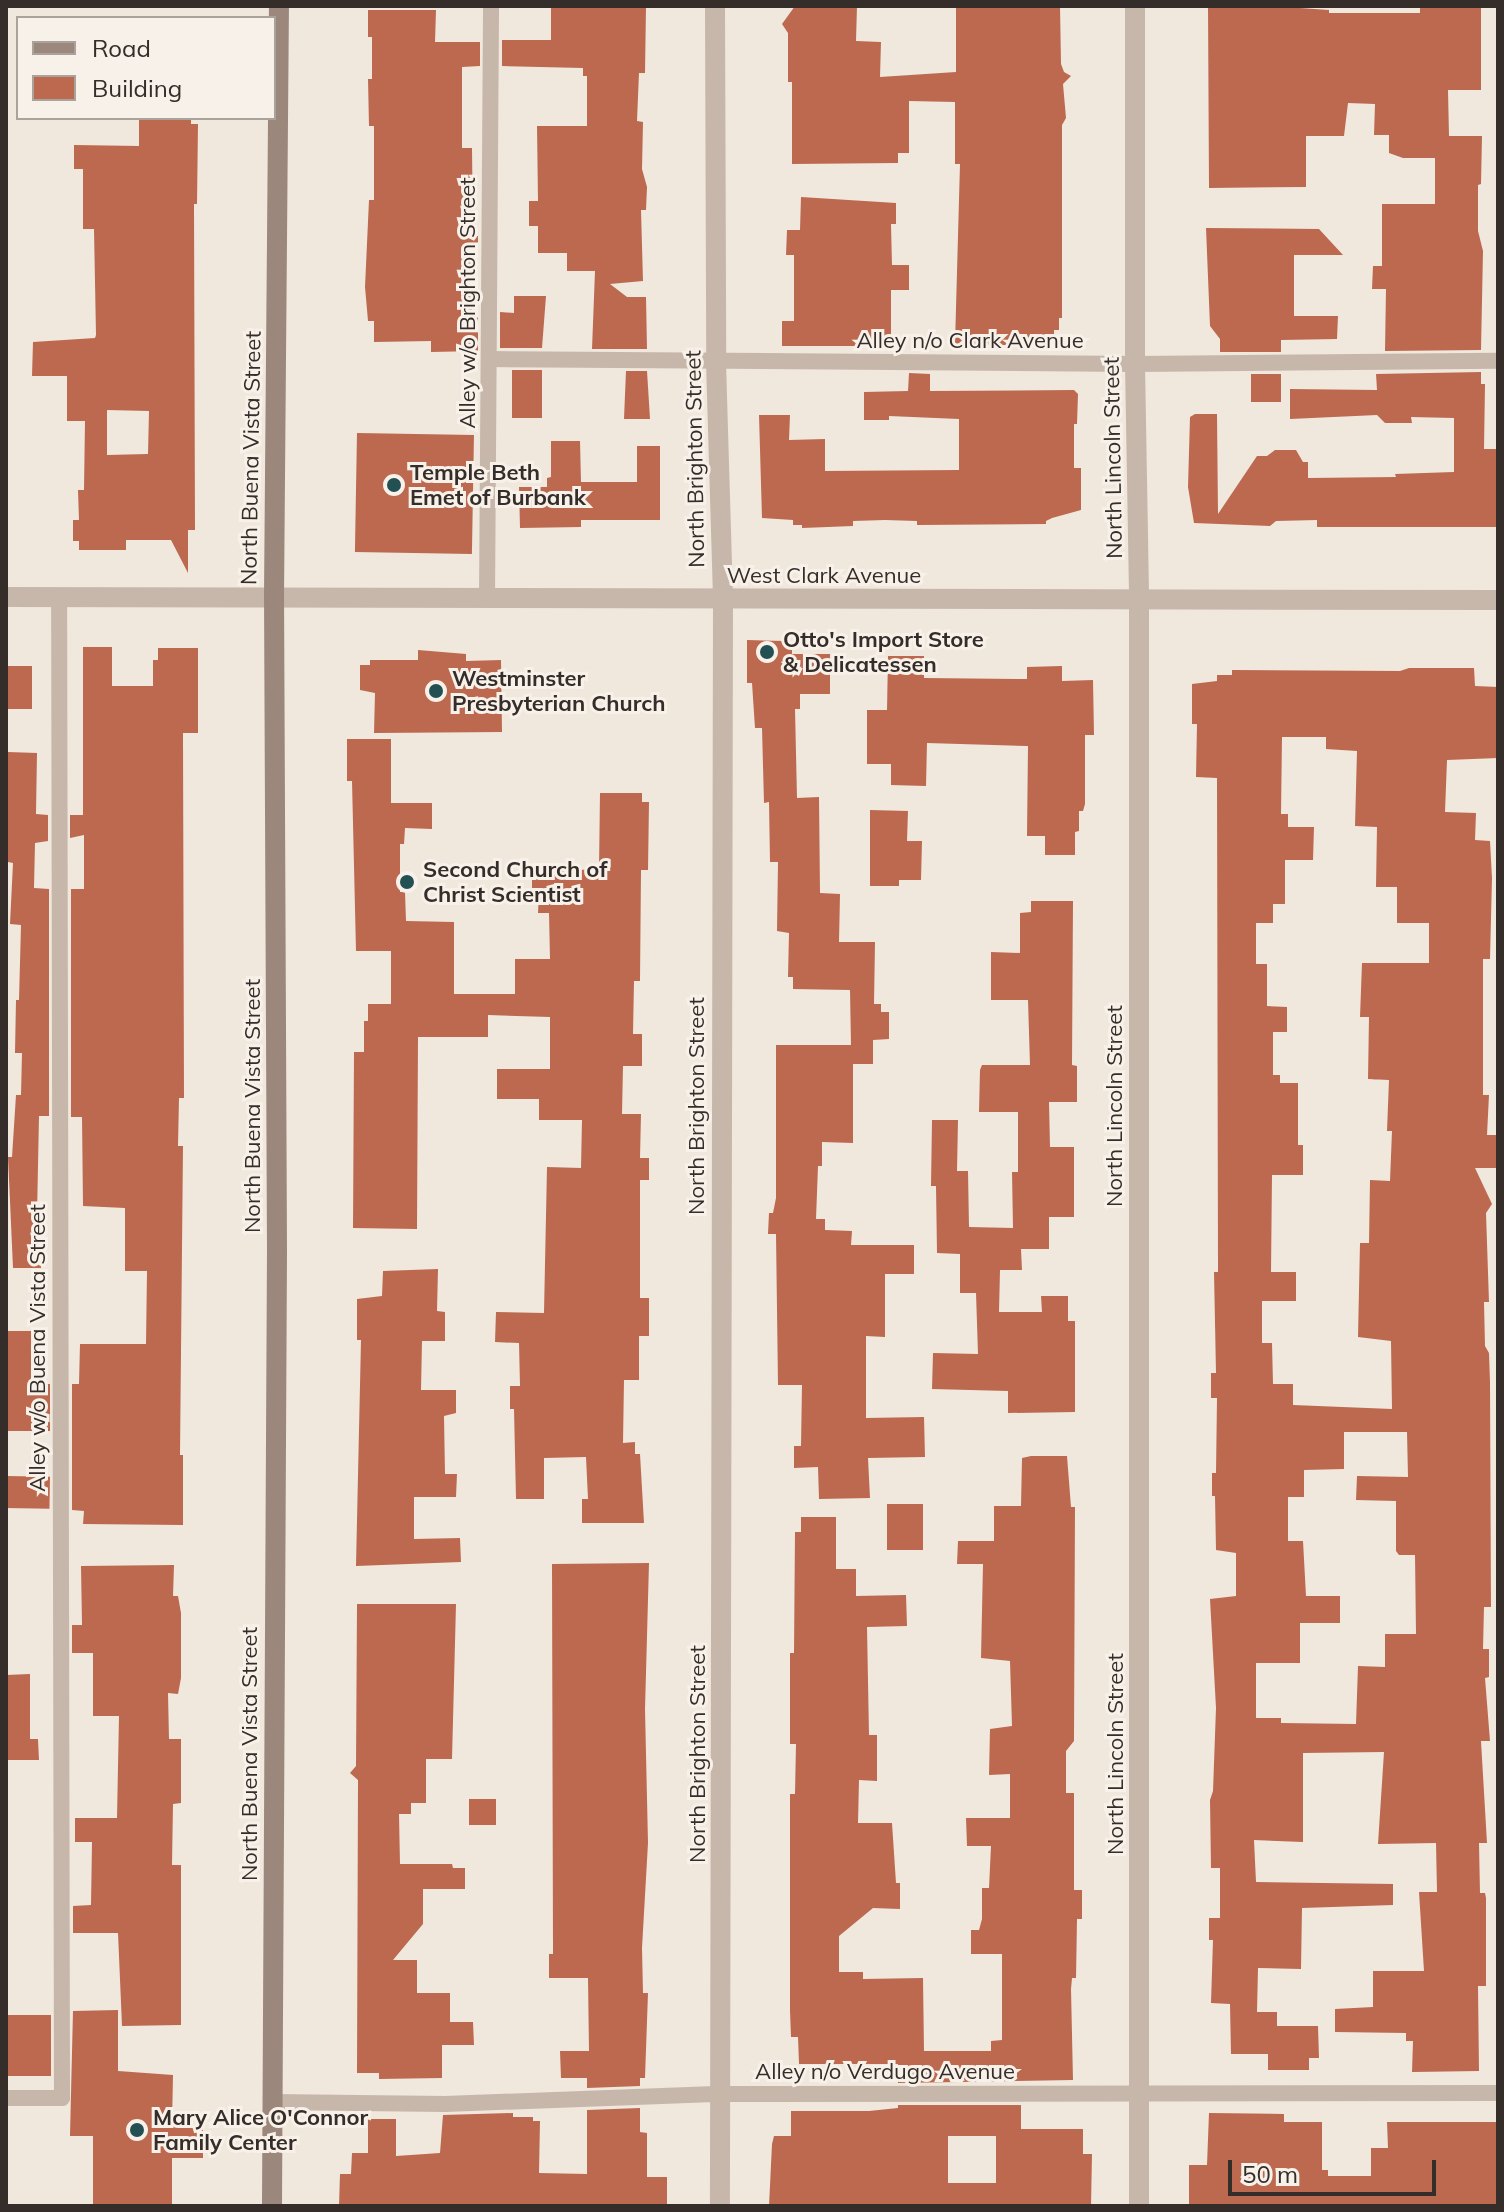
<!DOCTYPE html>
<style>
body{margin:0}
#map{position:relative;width:1504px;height:2212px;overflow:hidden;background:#f0e7dd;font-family:Mulish,sans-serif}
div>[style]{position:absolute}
.building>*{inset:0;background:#bc694f;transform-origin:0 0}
.service>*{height:16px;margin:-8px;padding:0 8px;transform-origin:8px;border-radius:8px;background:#c7b7aa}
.minor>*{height:20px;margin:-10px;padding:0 10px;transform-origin:10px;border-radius:10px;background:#c7b7aa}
.secondary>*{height:20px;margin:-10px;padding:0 10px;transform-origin:10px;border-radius:10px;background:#9b877b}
.dots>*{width:22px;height:22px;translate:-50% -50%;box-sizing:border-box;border:4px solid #f8f1e9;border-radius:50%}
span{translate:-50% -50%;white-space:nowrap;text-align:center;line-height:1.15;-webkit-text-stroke:6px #f8f1e9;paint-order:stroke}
.street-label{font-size:22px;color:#352d29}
.poi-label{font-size:22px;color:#352d29;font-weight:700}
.left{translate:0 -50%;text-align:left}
.frame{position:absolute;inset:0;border:8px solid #352d29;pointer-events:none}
.legend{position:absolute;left:16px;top:16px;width:260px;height:104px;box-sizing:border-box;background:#f8f1e9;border:2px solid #aaa39c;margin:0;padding:10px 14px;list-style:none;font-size:24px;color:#352d29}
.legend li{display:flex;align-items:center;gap:16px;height:40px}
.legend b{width:40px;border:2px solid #aaa39c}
.scale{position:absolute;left:1228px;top:2160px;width:208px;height:36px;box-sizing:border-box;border:4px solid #352d29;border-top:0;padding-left:10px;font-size:24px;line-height:28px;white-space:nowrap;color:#352d29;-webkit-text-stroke:6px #f8f1e9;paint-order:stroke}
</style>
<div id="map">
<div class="building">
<i style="clip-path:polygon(572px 6px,646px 6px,645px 73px,639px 73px,637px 121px,643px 122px,642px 169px,647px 187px,646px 210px,641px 210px,643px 281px,610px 284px,627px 297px,646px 297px,647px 349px,592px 349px,595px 271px,567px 271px,567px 253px,538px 253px,538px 226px,529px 226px,529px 201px,538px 201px,537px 126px,587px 126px,587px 76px,583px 76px,583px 68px,502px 66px,502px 40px,551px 40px,551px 8px)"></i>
<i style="clip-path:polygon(795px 6px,857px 6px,856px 41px,881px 42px,880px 77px,956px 72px,956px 6px,1060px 6px,1061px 64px,1064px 72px,1071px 76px,1063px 84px,1066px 118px,1062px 125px,1062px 318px,1059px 318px,1059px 330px,1054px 330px,1054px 346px,955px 344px,960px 164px,955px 164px,955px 102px,909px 101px,909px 153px,898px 153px,898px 163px,792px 164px,792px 82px,788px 82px,788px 33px,782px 24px)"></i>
<i style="clip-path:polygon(1208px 6px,1271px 6px,1329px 10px,1329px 13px,1420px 13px,1420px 6px,1481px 6px,1481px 90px,1448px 90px,1449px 136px,1482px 136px,1481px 184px,1478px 185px,1478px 231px,1483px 251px,1481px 350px,1385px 351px,1386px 289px,1372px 289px,1373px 266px,1382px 266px,1382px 204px,1435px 204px,1435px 158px,1403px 158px,1389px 153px,1389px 135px,1374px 135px,1375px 104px,1348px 103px,1344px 136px,1306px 136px,1306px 187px,1209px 188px)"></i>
<i style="clip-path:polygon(368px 10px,436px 10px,435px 42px,480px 42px,480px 66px,462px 67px,462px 148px,472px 148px,473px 236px,478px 236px,478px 257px,473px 257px,472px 311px,478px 311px,478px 351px,431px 352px,431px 341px,374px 342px,374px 321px,368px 321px,365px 287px,369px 200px,374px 200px,374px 126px,369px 126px,368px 79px,372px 79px,372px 37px,368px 37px)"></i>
<i style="clip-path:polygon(evenodd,139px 118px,191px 118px,191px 124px,198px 124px,197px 204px,194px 204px,195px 530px,188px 530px,188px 573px,171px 540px,126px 540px,126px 550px,79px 550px,79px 541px,73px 541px,73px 520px,79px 520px,78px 490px,84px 490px,85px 421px,67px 421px,67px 376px,32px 376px,33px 342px,95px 338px,96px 335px,94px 229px,83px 229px,83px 169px,74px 169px,74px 145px,139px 146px,139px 118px,107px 410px,149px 411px,148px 454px,107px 455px,107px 410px)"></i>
<i style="clip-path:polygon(801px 197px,896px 203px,896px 224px,891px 224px,892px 265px,909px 265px,909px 290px,891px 290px,891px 346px,782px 346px,782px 321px,794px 321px,794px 255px,786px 255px,787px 230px,800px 230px)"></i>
<i style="clip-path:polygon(1206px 228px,1319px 229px,1343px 255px,1294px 255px,1294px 316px,1338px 316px,1337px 339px,1281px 340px,1281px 352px,1220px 352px,1220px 339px,1210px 326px)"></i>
<i style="clip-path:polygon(514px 296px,546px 296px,542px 348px,500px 348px,500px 312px,514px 313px)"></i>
<i style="left:512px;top:370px;width:30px;height:48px"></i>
<i style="clip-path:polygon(626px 371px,647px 371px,650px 419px,624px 419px)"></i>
<i style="clip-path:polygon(1481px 372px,1481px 384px,1485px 384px,1484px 449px,1498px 449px,1498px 527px,1317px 527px,1317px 520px,1276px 521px,1270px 526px,1194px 523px,1188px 487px,1190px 417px,1195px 414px,1217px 414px,1218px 514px,1257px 456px,1267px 456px,1275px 450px,1296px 450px,1303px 462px,1308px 462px,1308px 478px,1396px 477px,1395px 474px,1454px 472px,1454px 418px,1411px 417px,1412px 423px,1385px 423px,1377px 415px,1290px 419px,1290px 389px,1377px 390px,1376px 374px)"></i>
<i style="clip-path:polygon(909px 373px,930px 374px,930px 391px,1074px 390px,1078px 394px,1077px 424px,1074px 424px,1074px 468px,1081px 468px,1081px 510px,1052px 518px,1046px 521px,1046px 524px,917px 525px,917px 521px,885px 520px,853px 521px,853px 526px,802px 528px,802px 525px,793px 525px,793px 520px,762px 518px,759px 415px,790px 415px,789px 440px,825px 439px,825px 471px,959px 470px,959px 419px,889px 416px,889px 420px,864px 420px,864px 392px,908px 391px)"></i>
<i style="left:1251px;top:374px;width:30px;height:28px"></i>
<i style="left:357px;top:433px;width:117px;height:119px;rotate:1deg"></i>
<i style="clip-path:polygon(551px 441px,580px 441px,581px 482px,637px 482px,637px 446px,660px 446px,660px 520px,581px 520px,581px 527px,520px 528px,519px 487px,547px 487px,547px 478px,551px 477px)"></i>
<i style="clip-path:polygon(747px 640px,785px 641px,792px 647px,792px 654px,830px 654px,830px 694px,800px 694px,800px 709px,795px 709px,797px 798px,819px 797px,820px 893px,840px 894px,839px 942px,875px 942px,874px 1004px,881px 1004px,881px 1012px,889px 1012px,889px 1039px,873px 1040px,873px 1064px,853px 1064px,853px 1143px,822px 1142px,822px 1166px,818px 1166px,816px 1219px,825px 1219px,825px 1230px,852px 1231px,851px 1245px,914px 1245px,914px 1274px,885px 1274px,885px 1337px,866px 1336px,866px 1418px,924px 1417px,925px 1457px,868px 1458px,870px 1498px,819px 1499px,818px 1467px,794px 1468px,794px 1446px,801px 1446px,802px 1385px,778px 1385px,776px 1234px,768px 1234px,769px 1213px,773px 1213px,776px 1198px,776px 1045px,851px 1045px,850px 990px,793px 989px,793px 977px,788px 977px,789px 933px,777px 931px,778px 862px,770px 862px,769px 802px,764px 803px,762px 728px,755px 728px,752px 683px,747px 683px)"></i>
<i style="clip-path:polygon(83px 647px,112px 647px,112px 686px,153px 686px,153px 660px,158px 660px,158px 648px,198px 648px,198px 733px,183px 733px,184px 1098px,179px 1098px,178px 1146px,183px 1146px,180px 1455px,183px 1455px,183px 1525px,83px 1524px,84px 1511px,72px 1510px,72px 1384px,79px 1384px,80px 1344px,146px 1344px,147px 1271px,125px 1271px,125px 1208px,83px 1206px,82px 1117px,71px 1117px,71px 889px,84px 889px,84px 835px,70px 838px,70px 815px,83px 815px)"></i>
<i style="clip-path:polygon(418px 650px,466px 654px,466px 661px,501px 660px,502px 732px,374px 733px,375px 693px,360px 690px,360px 665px,370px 665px,370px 660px,418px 660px)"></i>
<i style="clip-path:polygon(888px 656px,924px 656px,924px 678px,1027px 679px,1027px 667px,1062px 666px,1062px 681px,1093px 680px,1094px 735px,1085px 735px,1085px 804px,1083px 811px,1079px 811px,1079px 831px,1075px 832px,1075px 855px,1045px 855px,1045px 836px,1027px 836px,1028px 746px,927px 743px,926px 786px,891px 785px,891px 764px,867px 764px,867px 710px,887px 710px)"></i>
<i style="left:32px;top:666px;width:43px;height:26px;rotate:90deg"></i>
<i style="clip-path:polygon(evenodd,1409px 668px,1474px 668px,1475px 686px,1498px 687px,1498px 758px,1447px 760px,1445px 812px,1476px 813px,1475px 840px,1490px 841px,1492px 878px,1490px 959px,1483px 959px,1483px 1095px,1489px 1095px,1487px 1135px,1498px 1135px,1498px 1168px,1475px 1168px,1492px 1204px,1486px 1213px,1489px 1302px,1484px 1302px,1485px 1346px,1489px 1353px,1490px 1382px,1491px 1607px,1484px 1607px,1483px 1649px,1489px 1649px,1489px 1677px,1485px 1678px,1490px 1741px,1481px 1741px,1487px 1843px,1479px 1843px,1480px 1893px,1485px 1893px,1486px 1898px,1486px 1986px,1478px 1986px,1479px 2071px,1412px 2072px,1413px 2041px,1406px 2041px,1406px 2033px,1335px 2032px,1335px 2009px,1373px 2007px,1373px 1971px,1424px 1971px,1419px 1892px,1437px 1892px,1436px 1843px,1378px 1844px,1384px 1752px,1303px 1753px,1303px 1842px,1254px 1840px,1256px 1882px,1393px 1884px,1393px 1905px,1302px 1908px,1301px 1969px,1258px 1968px,1257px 2012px,1277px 2012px,1277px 2026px,1318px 2026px,1319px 2058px,1309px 2058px,1309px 2070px,1268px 2070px,1268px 2054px,1231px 2054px,1230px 2004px,1211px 2003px,1213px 1940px,1209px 1940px,1209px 1918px,1220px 1918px,1220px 1868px,1211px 1868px,1210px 1800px,1213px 1791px,1216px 1708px,1210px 1599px,1236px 1596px,1236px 1553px,1216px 1550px,1215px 1496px,1212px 1496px,1212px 1473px,1216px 1473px,1217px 1398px,1211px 1398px,1211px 1373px,1216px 1373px,1214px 1272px,1218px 1272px,1217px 778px,1196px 777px,1197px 724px,1192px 724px,1192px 684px,1217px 681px,1217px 675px,1232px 675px,1232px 670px,1400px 671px,1409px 668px,1282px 737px,1326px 737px,1326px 749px,1357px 751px,1355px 826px,1377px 827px,1376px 887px,1397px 887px,1397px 923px,1429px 923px,1429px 963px,1362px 963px,1360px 1017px,1369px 1017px,1368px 1079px,1389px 1080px,1387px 1131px,1392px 1131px,1390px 1181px,1370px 1180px,1369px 1243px,1360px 1243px,1358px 1337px,1391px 1341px,1392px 1409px,1293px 1405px,1293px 1384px,1273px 1384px,1272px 1343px,1262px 1343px,1262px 1301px,1296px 1301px,1296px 1272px,1271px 1272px,1272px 1175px,1303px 1175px,1303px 1145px,1298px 1145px,1298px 1083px,1280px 1083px,1280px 1075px,1273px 1075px,1273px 1032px,1287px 1032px,1287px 1007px,1267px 1006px,1267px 964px,1256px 964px,1256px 923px,1273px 923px,1273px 904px,1285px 904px,1285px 860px,1313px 860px,1314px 827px,1288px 827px,1288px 814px,1281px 814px,1282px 737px,1409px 668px,1344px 1432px,1407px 1432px,1408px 1477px,1357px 1476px,1356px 1500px,1396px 1501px,1396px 1551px,1399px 1555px,1415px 1555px,1416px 1634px,1385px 1634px,1385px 1667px,1358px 1666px,1356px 1724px,1281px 1723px,1281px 1718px,1256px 1718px,1256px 1663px,1300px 1663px,1300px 1623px,1340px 1623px,1340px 1596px,1306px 1596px,1303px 1541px,1288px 1541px,1288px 1497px,1304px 1497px,1304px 1470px,1344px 1469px,1344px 1432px)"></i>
<i style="clip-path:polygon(347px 739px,391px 739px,391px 803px,432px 803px,432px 829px,405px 828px,404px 844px,400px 844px,400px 892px,405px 892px,406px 921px,454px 922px,454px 994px,515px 994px,515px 959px,550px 959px,549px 913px,538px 913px,539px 891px,532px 891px,532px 869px,599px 870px,600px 793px,642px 793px,642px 802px,649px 802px,648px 870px,641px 870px,640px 981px,634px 981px,633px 1034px,642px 1034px,642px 1066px,623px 1066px,622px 1114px,641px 1114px,640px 1158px,649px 1158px,649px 1180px,640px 1180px,640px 1298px,649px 1298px,649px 1336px,639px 1336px,639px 1380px,624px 1380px,623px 1443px,635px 1442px,635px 1454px,640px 1454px,644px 1523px,582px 1523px,582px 1499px,588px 1499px,586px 1457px,544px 1458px,544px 1499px,516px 1499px,514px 1409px,510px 1409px,510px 1386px,520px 1386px,519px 1343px,495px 1342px,496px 1312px,544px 1313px,547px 1167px,581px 1168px,582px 1120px,539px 1120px,539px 1099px,497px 1099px,497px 1069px,550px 1069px,550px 1017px,488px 1015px,488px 1037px,418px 1037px,417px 1229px,353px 1228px,354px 1052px,364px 1052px,364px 1021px,368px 1021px,368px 1004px,391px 1004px,391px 951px,356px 951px,352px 781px,347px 781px)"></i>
<i style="clip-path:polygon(8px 752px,37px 753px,36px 814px,48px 815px,48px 841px,35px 843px,34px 888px,49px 889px,49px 1116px,39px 1116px,37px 1216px,41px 1268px,13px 1268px,8px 1157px,12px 1157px,16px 1095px,21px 1095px,22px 1053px,15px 1053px,16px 1000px,19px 1000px,21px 925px,10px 924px,13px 863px,8px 862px)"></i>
<i style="clip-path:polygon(870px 810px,908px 811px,907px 841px,922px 841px,921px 880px,899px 880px,899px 886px,870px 886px)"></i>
<i style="clip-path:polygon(1031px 901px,1073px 901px,1072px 1065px,1077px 1066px,1077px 1102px,1049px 1102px,1050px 1147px,1074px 1147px,1074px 1217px,1049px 1217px,1049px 1249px,1021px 1249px,1022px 1270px,1000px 1270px,999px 1312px,1042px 1312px,1041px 1296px,1068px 1296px,1068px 1321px,1075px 1321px,1075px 1412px,1008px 1413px,1008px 1391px,932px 1389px,933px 1353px,978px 1354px,976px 1293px,960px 1293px,960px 1254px,937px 1253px,936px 1186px,931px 1186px,932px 1120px,958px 1120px,957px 1171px,968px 1171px,969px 1227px,1013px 1228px,1012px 1172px,1018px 1172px,1018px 1112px,979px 1112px,980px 1070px,982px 1065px,1030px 1065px,1028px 1000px,991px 1000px,991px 952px,1020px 953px,1020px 913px,1031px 912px)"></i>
<i style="clip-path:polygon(438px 1269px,437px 1311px,445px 1312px,445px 1341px,422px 1341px,421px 1390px,456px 1390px,456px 1413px,444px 1416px,445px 1474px,457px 1474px,456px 1497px,414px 1497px,414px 1539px,460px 1538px,461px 1562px,356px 1566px,361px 1340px,357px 1340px,357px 1299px,382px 1296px,383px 1271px)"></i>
<i style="clip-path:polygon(6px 1331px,31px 1331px,31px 1384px,50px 1384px,50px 1431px,6px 1431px)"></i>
<i style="clip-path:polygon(1031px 1456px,1067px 1456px,1071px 1507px,1075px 1507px,1074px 1741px,1066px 1751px,1066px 1793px,1074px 1793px,1074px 1890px,1082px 1890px,1082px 1919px,1077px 1919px,1076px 1978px,1072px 1978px,1071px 1989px,1073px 2080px,898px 2083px,898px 2064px,799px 2064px,798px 2037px,791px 2037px,790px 2011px,790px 1794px,795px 1794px,796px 1744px,790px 1744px,790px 1653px,794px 1653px,795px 1532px,801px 1532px,801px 1517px,836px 1517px,836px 1569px,856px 1569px,856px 1596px,906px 1595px,907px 1626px,867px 1627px,869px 1735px,877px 1735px,877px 1781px,859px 1780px,858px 1823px,892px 1823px,896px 1883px,900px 1883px,900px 1909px,873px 1908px,839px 1936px,839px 1972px,863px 1972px,863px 1979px,923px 1978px,924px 2051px,991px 2051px,991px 2041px,1002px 2040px,1002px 1954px,971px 1954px,971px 1930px,979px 1930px,982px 1919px,982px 1888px,989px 1888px,991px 1846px,967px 1846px,966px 1818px,1010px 1818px,1010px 1774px,989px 1775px,990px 1729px,1012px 1726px,1010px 1661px,981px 1658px,983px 1564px,957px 1564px,958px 1541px,994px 1541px,994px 1506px,1021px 1506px,1022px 1458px)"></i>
<i style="left:6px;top:1476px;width:44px;height:32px;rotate:1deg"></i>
<i style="left:887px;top:1504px;width:36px;height:46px"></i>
<i style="clip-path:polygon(649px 1563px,645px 1709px,648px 1843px,642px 1948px,643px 1993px,648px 1993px,645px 2078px,640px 2078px,640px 2086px,587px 2088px,587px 2078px,561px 2078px,560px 2051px,589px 2051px,588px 1978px,549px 1978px,549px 1954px,553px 1954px,552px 1564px)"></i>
<i style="clip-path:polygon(174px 1565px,173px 1596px,178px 1596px,181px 1613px,181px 1678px,178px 1694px,168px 1693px,169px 1739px,181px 1739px,181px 1803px,173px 1804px,172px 1865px,181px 1865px,181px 2025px,122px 2026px,118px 1933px,73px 1933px,73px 1906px,91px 1905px,92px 1842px,75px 1842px,75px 1818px,117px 1818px,119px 1716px,93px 1716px,93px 1653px,72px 1653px,72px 1625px,82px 1625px,81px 1566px)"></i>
<i style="clip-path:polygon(357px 1604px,456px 1604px,452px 1759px,426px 1759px,426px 1803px,411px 1803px,411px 1814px,399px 1814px,400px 1864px,452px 1864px,453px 1868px,465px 1868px,465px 1889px,423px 1889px,423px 1924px,393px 1960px,417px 1960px,417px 1993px,450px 1993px,450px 2022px,473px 2022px,474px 2045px,442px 2045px,442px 2078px,379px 2079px,379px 2073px,357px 2073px,358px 1780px,350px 1773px,356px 1766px)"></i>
<i style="clip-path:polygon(30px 1674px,30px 1739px,38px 1739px,39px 1760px,6px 1760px,6px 1675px)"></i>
<i style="left:469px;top:1799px;width:27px;height:26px"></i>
<i style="clip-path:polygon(118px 2010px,118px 2071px,173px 2075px,172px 2125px,203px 2125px,203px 2158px,172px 2158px,172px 2206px,93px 2204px,93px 2136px,70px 2136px,73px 2011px)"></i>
<i style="left:6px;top:2015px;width:45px;height:61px"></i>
<i style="clip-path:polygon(evenodd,898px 2105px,1021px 2105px,1021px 2129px,1083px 2129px,1083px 2154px,1092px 2154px,1091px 2206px,769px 2206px,772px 2144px,774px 2136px,791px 2136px,791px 2111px,869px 2111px,898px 2108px,898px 2105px,948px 2136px,996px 2136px,996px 2183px,948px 2183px,948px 2136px)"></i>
<i style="clip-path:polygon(640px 2108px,640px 2132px,647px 2133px,647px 2177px,667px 2177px,667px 2206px,339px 2206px,340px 2174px,351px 2174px,352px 2153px,368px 2153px,368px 2119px,396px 2119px,396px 2156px,440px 2153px,443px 2115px,513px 2113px,513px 2117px,533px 2117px,533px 2121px,540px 2121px,539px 2173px,587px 2174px,587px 2110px)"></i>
<i style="clip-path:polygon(1209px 2113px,1284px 2114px,1284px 2122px,1322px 2122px,1322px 2170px,1328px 2170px,1328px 2176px,1371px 2176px,1371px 2148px,1388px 2148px,1387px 2122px,1498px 2122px,1498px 2206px,1189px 2206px,1189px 2165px,1207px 2165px)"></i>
</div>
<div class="service">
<i style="left:490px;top:359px;width:645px;rotate:0.44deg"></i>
<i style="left:1135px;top:364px;width:363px;rotate:-0.5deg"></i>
<i style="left:487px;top:600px;width:594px;rotate:-89.61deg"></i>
<i style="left:6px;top:2098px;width:56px"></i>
<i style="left:62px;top:2098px;width:1500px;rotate:-90.11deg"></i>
<i style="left:272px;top:2102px;width:173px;rotate:0.7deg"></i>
<i style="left:445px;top:2104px;width:277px;rotate:-2.1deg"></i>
<i style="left:722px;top:2094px;width:776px;rotate:-0.07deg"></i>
</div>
<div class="minor">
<i style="left:715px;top:6px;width:356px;rotate:89.8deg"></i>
<i style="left:716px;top:362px;width:238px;rotate:88.3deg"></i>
<i style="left:723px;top:600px;width:1606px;rotate:90.11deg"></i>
<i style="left:1135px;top:6px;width:358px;rotate:90deg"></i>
<i style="left:1135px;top:364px;width:233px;rotate:89deg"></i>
<i style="left:1139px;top:597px;width:1609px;rotate:90deg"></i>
<i style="left:6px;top:597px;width:1492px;rotate:0.12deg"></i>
</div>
<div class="secondary">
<i style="left:272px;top:2206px;width:955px;rotate:-89.7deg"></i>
<i style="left:277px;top:1251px;width:654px;rotate:-90.26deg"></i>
<i style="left:274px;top:597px;width:591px;rotate:-89.52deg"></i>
</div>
<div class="dots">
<i style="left:394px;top:485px;background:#225053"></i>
<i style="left:767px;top:652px;background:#225053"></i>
<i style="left:436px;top:691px;background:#225053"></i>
<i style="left:407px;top:882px;background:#225053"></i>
<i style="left:137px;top:2130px;background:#225053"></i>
</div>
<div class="street-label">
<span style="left:468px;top:303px;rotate:-90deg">Alley w/o Brighton Street</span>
<span style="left:970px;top:341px">Alley n/o Clark Avenue</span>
<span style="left:251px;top:458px;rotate:-89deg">North Buena Vista Street</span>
<span style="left:1113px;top:458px;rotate:-91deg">North Lincoln Street</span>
<span style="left:695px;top:459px;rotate:-91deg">North Brighton Street</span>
<span style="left:824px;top:576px">West Clark Avenue</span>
<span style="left:253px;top:1106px;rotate:-90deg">North Buena Vista Street</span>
<span style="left:697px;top:1106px;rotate:-90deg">North Brighton Street</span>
<span style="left:1115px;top:1106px;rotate:-90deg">North Lincoln Street</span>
<span style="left:38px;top:1348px;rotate:-90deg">Alley w/o Buena Vista Street</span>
<span style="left:250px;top:1754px;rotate:-90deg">North Buena Vista Street</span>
<span style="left:698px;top:1754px;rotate:-90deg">North Brighton Street</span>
<span style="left:1116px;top:1754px;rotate:-90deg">North Lincoln Street</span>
<span style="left:885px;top:2072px">Alley n/o Verdugo Avenue</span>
</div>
<div class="poi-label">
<span class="left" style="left:410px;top:485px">Temple Beth<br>Emet of Burbank</span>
<span class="left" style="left:783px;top:652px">Otto's Import Store<br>&amp; Delicatessen</span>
<span class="left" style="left:452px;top:691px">Westminster<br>Presbyterian Church</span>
<span class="left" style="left:423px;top:882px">Second Church of<br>Christ Scientist</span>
<span class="left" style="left:153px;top:2130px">Mary Alice O'Connor<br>Family Center</span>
</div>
<div class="frame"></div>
<ul class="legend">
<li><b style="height:10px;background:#9b877b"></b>Road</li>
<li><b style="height:22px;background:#bc694f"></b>Building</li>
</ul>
<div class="scale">50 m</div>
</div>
